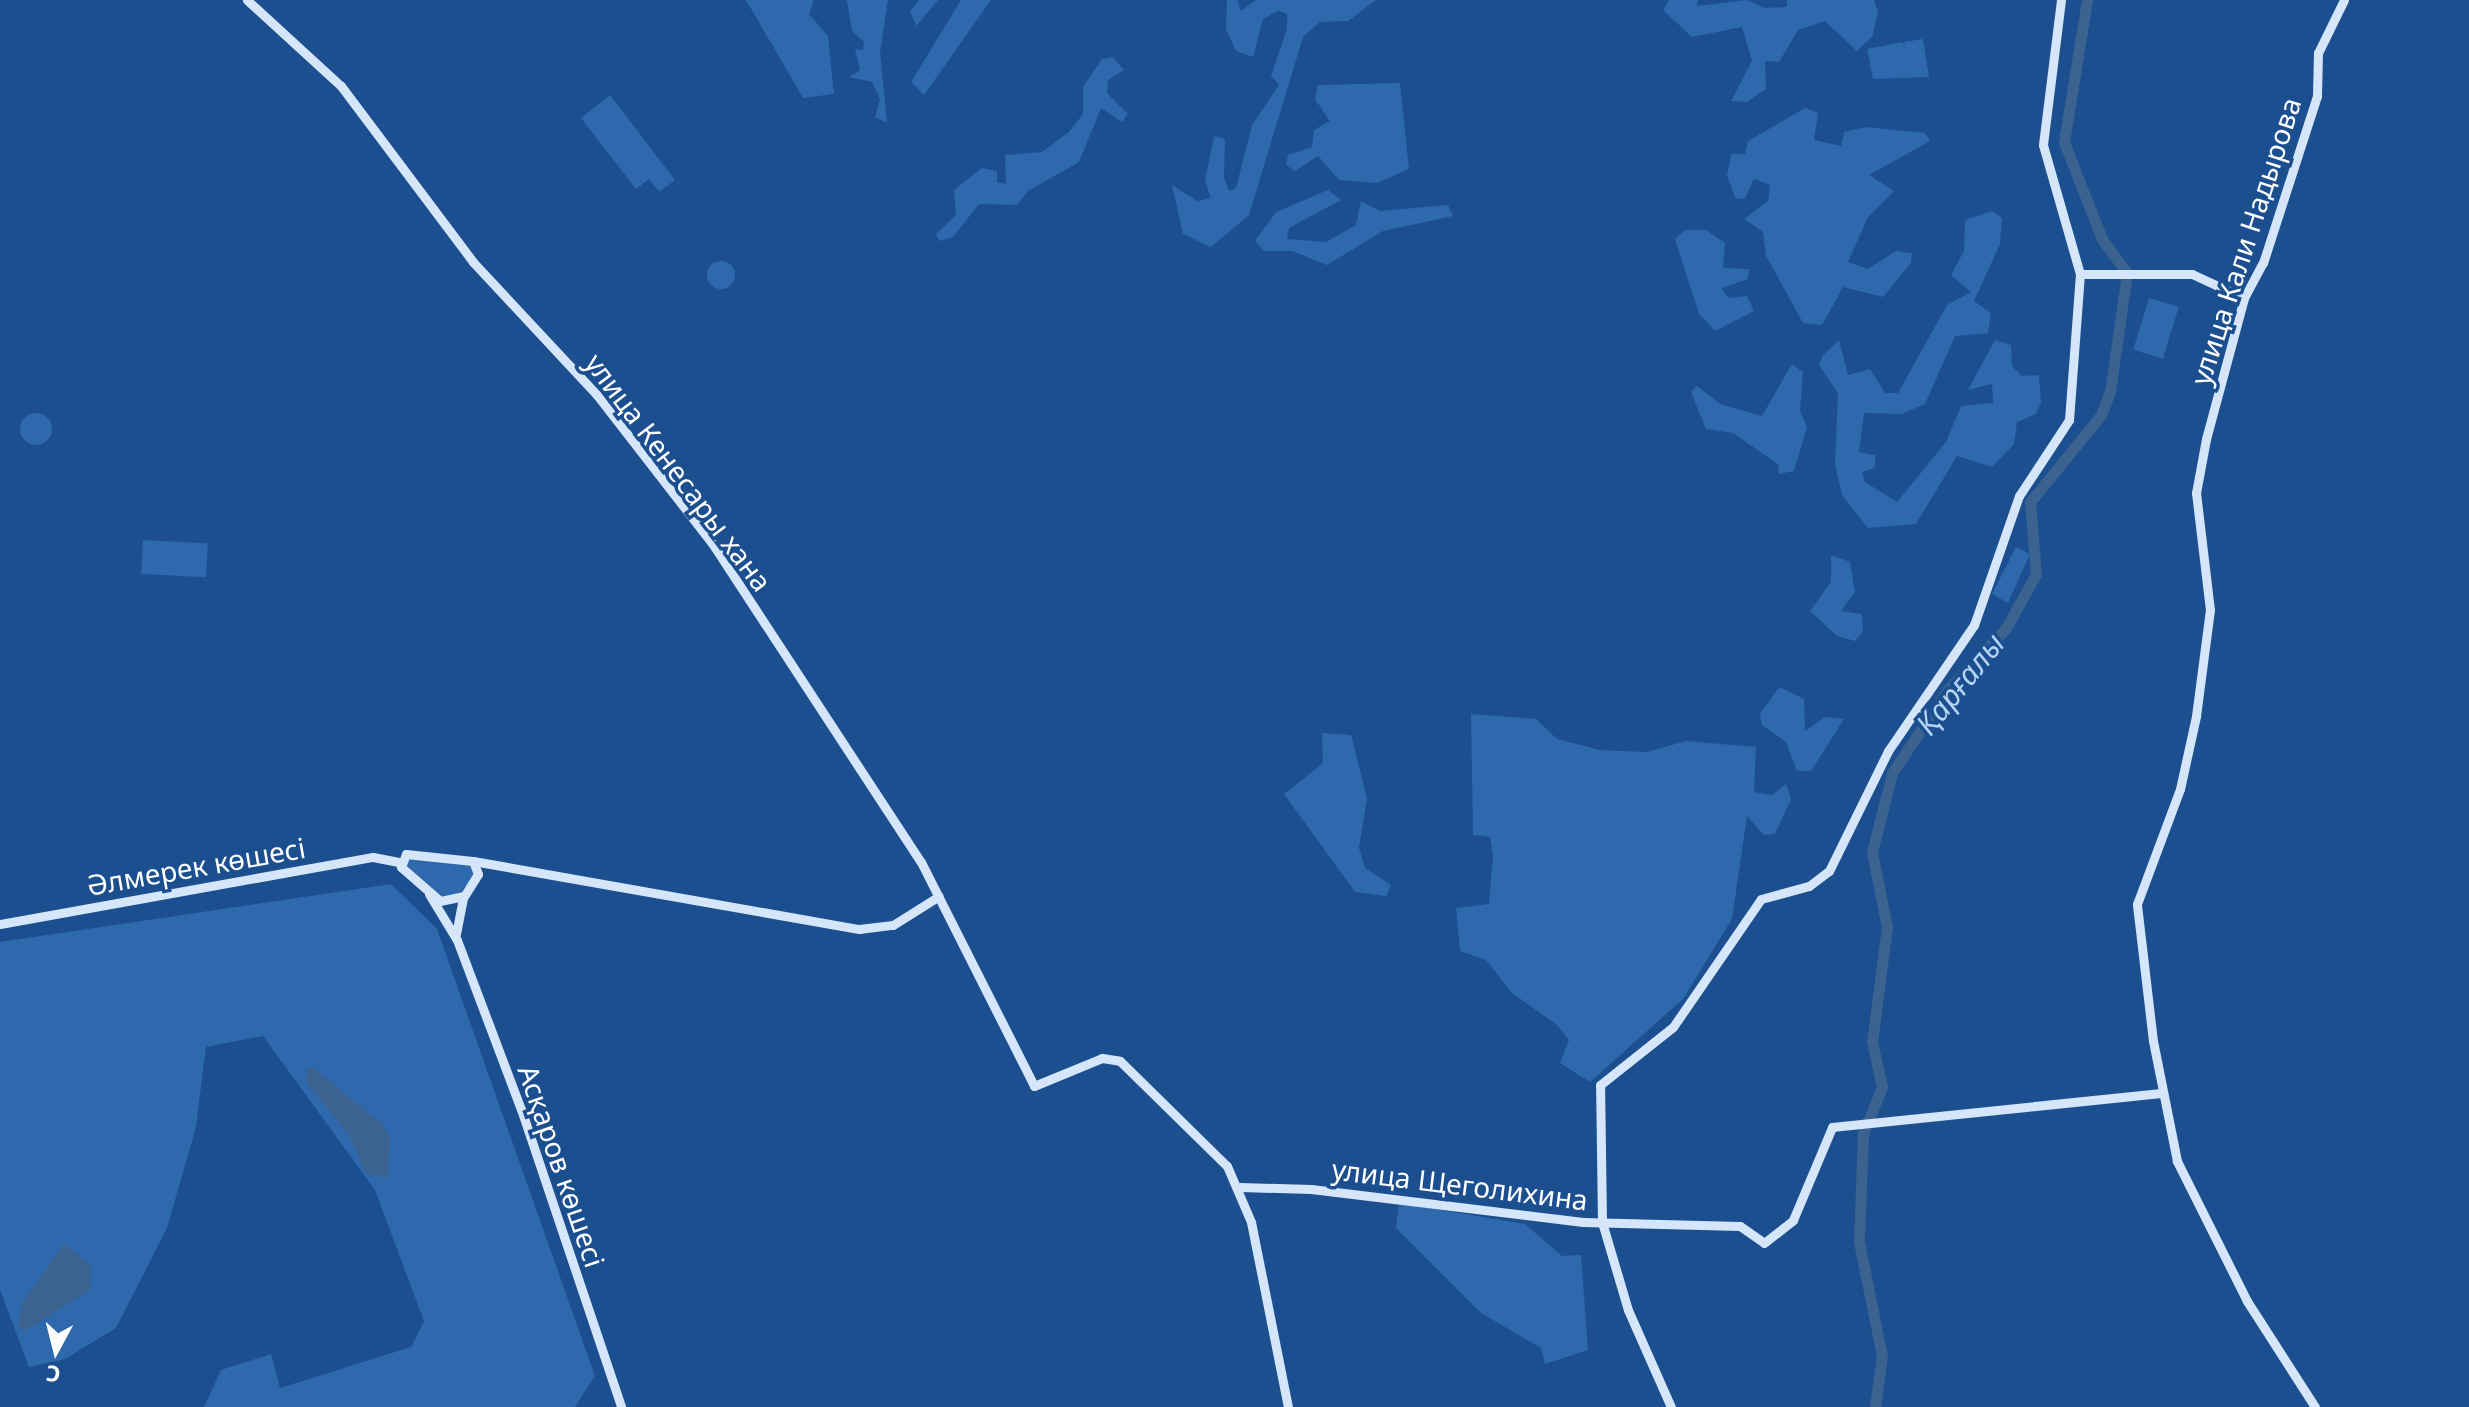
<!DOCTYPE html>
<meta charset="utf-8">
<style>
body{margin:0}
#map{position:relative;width:2469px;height:1407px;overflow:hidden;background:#1b4f8f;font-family:"Noto Sans",sans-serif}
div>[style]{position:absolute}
.green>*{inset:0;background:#2e69ad;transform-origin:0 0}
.round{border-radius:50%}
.water>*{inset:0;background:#3c6290}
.river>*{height:11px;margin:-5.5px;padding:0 5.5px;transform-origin:5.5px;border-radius:5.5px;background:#3c6290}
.secondary>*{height:9px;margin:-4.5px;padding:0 4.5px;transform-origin:4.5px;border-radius:4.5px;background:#d6e6fa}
span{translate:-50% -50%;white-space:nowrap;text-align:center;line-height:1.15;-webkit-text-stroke:7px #1b4f8f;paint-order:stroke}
.street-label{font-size:28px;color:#fff}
.water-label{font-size:30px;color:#b5d3f5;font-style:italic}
.north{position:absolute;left:16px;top:1311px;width:80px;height:80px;-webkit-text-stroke:6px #1b4f8f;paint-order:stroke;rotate:187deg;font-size:22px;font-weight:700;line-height:32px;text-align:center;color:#fff}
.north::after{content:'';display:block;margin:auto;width:28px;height:36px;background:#fff;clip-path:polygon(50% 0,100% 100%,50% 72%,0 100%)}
</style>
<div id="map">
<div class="green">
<i style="clip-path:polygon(746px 0,814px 0,809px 14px,828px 36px,834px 94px,803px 98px)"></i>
<i style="clip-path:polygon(847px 0,888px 0,880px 53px,887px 123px,875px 117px,880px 99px,872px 82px,849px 77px,860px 70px,855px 49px,863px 50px,864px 42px,852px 31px)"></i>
<i style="clip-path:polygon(919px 0,938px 0,916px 26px,910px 11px)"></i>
<i style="clip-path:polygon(961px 0,991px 0,924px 95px,911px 82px)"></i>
<i style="clip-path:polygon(1227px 0,1237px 0,1241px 11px,1256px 0,1376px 0,1348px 21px,1320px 22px,1303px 37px,1249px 215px,1211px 247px,1183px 234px,1172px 185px,1197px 201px,1211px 198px,1205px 181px,1214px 136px,1225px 139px,1224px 177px,1229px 191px,1236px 188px,1252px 125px,1279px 85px,1271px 76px,1287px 29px,1287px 14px,1278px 11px,1263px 19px,1253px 57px,1236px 51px,1226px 29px)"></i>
<i style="clip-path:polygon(1669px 0,1698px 0,1697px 6px,1747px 0,1765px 8px,1787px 7px,1787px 0,1874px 0,1878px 13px,1872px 37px,1857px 51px,1825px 21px,1798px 30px,1779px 62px,1765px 61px,1766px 89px,1747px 102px,1731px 101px,1752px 61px,1742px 27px,1692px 37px,1663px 10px)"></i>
<i style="clip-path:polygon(1923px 39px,1929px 77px,1873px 79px,1867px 49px,1903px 42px,1905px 49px,1904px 42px)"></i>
<i style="clip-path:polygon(1113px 57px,1124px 70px,1108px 80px,1107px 93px,1128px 114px,1122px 122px,1101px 108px,1079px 162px,1028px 191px,1017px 205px,979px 204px,953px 237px,939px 241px,936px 234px,956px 215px,954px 190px,982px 168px,997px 171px,997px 182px,1006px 184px,1005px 155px,1042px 152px,1069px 132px,1083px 114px,1083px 87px,1102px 59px)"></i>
<i style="clip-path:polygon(1400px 83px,1409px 169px,1377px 183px,1339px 180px,1318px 156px,1295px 171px,1286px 165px,1288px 155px,1312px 147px,1314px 130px,1330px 121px,1315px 99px,1318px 85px)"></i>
<i style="clip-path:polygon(610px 95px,675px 180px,659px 192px,649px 179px,636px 189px,581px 118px)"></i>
<i style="clip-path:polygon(1805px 108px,1818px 113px,1814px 140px,1841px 146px,1844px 132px,1865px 127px,1925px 133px,1930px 141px,1869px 175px,1894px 191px,1868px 217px,1848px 262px,1868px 269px,1896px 251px,1912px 253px,1911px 263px,1883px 297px,1843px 287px,1822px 325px,1803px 323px,1766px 256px,1763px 232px,1744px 219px,1768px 201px,1770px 185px,1754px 179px,1745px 198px,1736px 199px,1727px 176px,1731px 154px,1745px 154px,1748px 141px)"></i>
<i style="clip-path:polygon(1328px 190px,1341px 200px,1289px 228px,1287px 239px,1326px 242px,1356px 225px,1361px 201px,1380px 211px,1448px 205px,1453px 216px,1383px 231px,1327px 265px,1292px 251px,1264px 251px,1255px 241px,1276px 212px)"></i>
<i style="clip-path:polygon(1992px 211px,2002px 218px,2000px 244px,1974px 301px,1991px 313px,1988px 333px,1955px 336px,1925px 404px,1902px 414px,1864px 413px,1859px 452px,1875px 455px,1875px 468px,1862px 472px,1865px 482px,1897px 502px,1946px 442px,1961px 406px,1993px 403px,1992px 384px,1968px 390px,1995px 340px,2011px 345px,2012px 366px,2022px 376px,2039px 375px,2041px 402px,2036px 414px,2017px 422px,2014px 444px,1992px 467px,1957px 456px,1916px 524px,1868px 528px,1842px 495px,1835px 464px,1838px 393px,1819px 365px,1823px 355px,1839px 340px,1848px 375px,1870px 369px,1885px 393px,1898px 393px,1947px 305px,1971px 292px,1951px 275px,1964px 251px,1965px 220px)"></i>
<i style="clip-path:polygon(1685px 230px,1706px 230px,1725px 243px,1723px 268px,1749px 269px,1748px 279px,1722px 288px,1728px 298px,1747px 296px,1754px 311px,1715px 331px,1699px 314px,1675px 239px)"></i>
<i class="round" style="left:707px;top:261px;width:28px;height:28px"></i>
<i style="left:2149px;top:298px;width:31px;height:54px;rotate:17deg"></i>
<i style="clip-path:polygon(1792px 364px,1803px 372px,1800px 411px,1807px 427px,1794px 471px,1778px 474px,1779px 465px,1733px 433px,1706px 429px,1691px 392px,1697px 386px,1720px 404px,1762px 416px)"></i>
<i class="round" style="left:20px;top:413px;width:32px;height:32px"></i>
<i style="left:143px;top:540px;width:65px;height:34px;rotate:3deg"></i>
<i style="clip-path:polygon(2016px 547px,2030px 554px,2008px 603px,1992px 594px)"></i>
<i style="clip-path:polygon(1831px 555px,1850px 562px,1855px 592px,1841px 611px,1862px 614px,1863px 632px,1855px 641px,1837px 636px,1810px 611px,1831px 582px)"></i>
<i style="clip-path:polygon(1779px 687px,1804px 699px,1805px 731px,1825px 717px,1844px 719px,1811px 771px,1797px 771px,1786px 742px,1762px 725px,1760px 714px)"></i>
<i style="clip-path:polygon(1471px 714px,1536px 719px,1557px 739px,1600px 750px,1647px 752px,1686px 741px,1756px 747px,1754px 792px,1772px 795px,1786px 784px,1791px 799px,1775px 834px,1764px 835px,1747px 816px,1732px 919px,1683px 999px,1590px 1082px,1560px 1063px,1569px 1040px,1556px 1024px,1512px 993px,1486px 960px,1460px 951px,1456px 908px,1489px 904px,1493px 856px,1490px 837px,1473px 835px)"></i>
<i style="clip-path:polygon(1322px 733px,1351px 735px,1367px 798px,1359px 848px,1365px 868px,1391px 885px,1386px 896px,1355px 892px,1284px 794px,1323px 763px)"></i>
<i style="clip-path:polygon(407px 858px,470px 865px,474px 874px,461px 893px,441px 898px,405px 867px)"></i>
<i style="clip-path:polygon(391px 884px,437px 929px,595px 1376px,575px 1407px,204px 1407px,221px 1370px,271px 1354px,280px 1388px,411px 1347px,424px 1321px,375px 1190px,263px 1036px,206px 1047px,196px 1127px,167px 1228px,116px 1328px,65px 1359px,29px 1367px,0 1290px,0 942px)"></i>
<i style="clip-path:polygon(1399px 1203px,1525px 1224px,1562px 1256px,1581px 1255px,1588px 1350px,1545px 1364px,1541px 1348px,1481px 1313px,1396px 1228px)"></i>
</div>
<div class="water">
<i style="clip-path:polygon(312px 1067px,383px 1125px,390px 1139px,387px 1178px,366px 1173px,350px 1137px,308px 1084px,306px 1069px)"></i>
<i style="clip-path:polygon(64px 1244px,90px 1264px,90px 1290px,25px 1331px,18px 1326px,22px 1303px)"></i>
</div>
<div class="river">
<i style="left:1875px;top:1407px;width:51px;rotate:-82.2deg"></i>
<i style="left:1882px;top:1356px;width:116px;rotate:-101.4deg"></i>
<i style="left:1859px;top:1242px;width:108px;rotate:-87.9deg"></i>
<i style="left:1863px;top:1134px;width:51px;rotate:-68deg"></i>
<i style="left:1882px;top:1087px;width:46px;rotate:-102.5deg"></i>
<i style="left:1872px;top:1042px;width:116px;rotate:-82.6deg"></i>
<i style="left:1887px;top:927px;width:76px;rotate:-101.3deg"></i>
<i style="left:1872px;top:852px;width:81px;rotate:-75.8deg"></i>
<i style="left:1892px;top:773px;width:101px;rotate:-56.3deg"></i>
<i style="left:1948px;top:689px;width:84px;rotate:-46.4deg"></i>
<i style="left:2006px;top:628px;width:62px;rotate:-60.9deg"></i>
<i style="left:2036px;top:574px;width:72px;rotate:-94.8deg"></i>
<i style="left:2030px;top:502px;width:112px;rotate:-50.8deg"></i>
<i style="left:2101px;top:415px;width:25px;rotate:-69deg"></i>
<i style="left:2110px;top:392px;width:120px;rotate:-81.9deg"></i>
<i style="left:2127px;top:273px;width:42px;rotate:-126.3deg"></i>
<i style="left:2102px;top:239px;width:104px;rotate:-111.4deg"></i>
<i style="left:2064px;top:142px;width:144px;rotate:-80.8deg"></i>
</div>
<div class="secondary">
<i style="left:247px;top:0;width:127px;rotate:42.5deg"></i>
<i style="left:341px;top:86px;width:220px;rotate:53.1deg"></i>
<i style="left:473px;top:262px;width:182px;rotate:47deg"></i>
<i style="left:597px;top:395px;width:187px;rotate:52.2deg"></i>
<i style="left:712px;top:543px;width:381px;rotate:56.8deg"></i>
<i style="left:921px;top:862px;width:251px;rotate:63.2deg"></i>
<i style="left:1034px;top:1086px;width:74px;rotate:-22.4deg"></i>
<i style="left:1102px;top:1058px;width:18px;rotate:9deg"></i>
<i style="left:1120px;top:1061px;width:150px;rotate:44.5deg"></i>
<i style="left:1227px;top:1166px;width:61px;rotate:66.8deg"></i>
<i style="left:1251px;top:1222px;width:189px;rotate:78.7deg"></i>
<i style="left:2061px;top:0;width:146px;rotate:97.1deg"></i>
<i style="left:2043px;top:145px;width:134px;rotate:74deg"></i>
<i style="left:2080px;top:274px;width:112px"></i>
<i style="left:2192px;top:274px;width:57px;rotate:24.8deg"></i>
<i style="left:406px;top:854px;width:67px;rotate:6deg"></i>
<i style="left:473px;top:861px;width:14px;rotate:69deg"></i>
<i style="left:478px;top:874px;width:26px;rotate:122deg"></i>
<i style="left:464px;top:896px;width:25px;rotate:168deg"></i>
<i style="left:440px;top:901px;width:52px;rotate:-138.9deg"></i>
<i style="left:401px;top:867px;width:14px;rotate:-69deg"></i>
<i style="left:473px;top:861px;width:392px;rotate:10deg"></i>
<i style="left:859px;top:929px;width:34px;rotate:-7deg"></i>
<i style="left:893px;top:925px;width:54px;rotate:-32.2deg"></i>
<i style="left:429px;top:894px;width:54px;rotate:58.7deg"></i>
<i style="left:457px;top:940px;width:181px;rotate:69.3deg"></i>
<i style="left:521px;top:1109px;width:314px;rotate:71.4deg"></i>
<i style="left:0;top:924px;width:379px;rotate:-10.2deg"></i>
<i style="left:373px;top:857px;width:26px;rotate:11deg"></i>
<i style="left:456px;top:934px;width:37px;rotate:-79deg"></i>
<i style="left:1240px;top:1187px;width:71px;rotate:1.6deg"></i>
<i style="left:1311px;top:1189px;width:274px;rotate:6.9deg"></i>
<i style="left:1583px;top:1222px;width:157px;rotate:1.5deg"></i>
<i style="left:1740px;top:1226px;width:29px;rotate:35deg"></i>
<i style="left:1764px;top:1243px;width:37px;rotate:-38deg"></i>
<i style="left:1793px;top:1220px;width:101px;rotate:-67.2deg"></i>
<i style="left:1832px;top:1127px;width:331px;rotate:-5.9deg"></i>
<i style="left:1671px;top:1407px;width:106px;rotate:-113.9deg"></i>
<i style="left:1628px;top:1310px;width:92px;rotate:-106.5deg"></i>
<i style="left:1602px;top:1222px;width:137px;rotate:-90.8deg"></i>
<i style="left:1600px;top:1085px;width:93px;rotate:-38.5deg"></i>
<i style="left:1673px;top:1027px;width:155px;rotate:-55.5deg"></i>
<i style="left:1761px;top:899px;width:50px;rotate:-15.2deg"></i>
<i style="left:1809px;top:886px;width:25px;rotate:-37deg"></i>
<i style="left:1829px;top:871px;width:134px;rotate:-63.8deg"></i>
<i style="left:1888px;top:751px;width:153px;rotate:-55.7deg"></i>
<i style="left:1974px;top:625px;width:137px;rotate:-70.8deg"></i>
<i style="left:2019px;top:496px;width:91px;rotate:-56.7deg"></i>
<i style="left:2069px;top:420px;width:146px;rotate:-85.7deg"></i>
<i style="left:2315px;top:1407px;width:126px;rotate:-122.7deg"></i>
<i style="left:2247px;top:1301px;width:157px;rotate:-116.6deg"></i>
<i style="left:2177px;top:1161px;width:122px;rotate:-101.3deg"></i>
<i style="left:2153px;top:1041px;width:138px;rotate:-96.7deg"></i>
<i style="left:2137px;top:904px;width:123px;rotate:-69.5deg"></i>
<i style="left:2180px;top:789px;width:75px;rotate:-77.6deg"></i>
<i style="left:2196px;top:716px;width:107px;rotate:-82.5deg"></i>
<i style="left:2210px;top:610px;width:118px;rotate:-96.8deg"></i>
<i style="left:2196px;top:493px;width:55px;rotate:-79.5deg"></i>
<i style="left:2206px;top:439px;width:146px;rotate:-74.9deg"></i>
<i style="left:2244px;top:298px;width:40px;rotate:-62deg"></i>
<i style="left:2263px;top:263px;width:176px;rotate:-72.1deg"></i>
<i style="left:2317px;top:96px;width:43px;rotate:-88.7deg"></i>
<i style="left:2318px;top:53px;width:59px;rotate:-63.9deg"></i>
</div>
<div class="street-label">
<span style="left:2245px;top:241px;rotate:-72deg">улица Кали Надырова</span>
<span style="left:679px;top:472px;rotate:53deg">улица Кенесары хана</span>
<span style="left:196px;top:866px;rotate:-10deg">Әлмерек көшесі</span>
<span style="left:562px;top:1166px;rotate:71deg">Асқаров көшесі</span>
<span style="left:1460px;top:1184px;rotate:7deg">улица Щеголихина</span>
</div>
<div class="water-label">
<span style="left:1960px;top:684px;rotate:-51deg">Қарғалы</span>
</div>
<div class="north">С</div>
</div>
